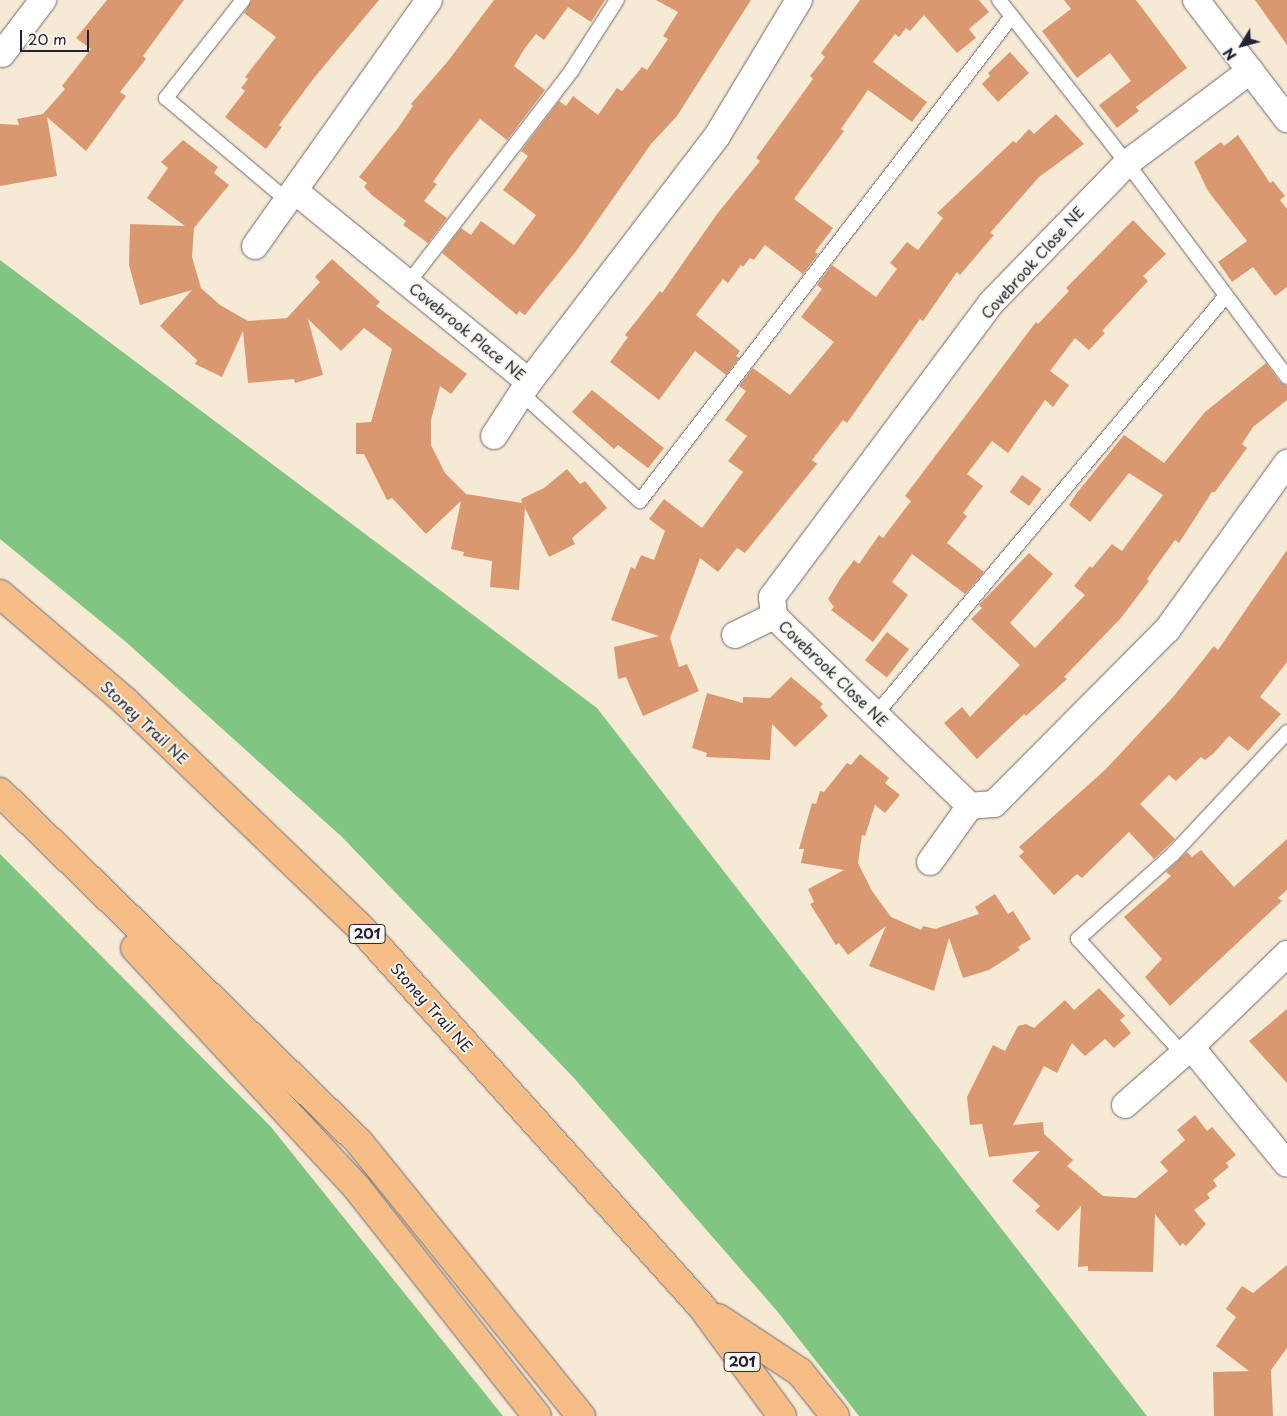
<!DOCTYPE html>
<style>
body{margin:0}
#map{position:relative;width:1287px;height:1416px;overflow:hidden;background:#f7ead5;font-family:"Playpen Sans",sans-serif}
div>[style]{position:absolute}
.green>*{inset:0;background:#80c580}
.building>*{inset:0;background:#da9870;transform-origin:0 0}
.roads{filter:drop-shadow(0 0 1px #6d6871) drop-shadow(0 0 1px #6d6871)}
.lane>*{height:14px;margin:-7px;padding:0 7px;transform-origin:7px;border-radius:7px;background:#fff}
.street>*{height:26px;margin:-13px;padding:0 13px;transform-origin:13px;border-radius:13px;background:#fff}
.highway>*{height:28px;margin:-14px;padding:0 14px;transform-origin:14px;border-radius:14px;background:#f6be86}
span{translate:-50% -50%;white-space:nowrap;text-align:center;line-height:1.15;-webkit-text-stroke:4px #fbf7ec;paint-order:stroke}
.shield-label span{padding:1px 4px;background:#fbf7ec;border:1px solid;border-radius:4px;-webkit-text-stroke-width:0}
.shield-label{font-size:14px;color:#22223b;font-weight:700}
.street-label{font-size:15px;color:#22223b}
.north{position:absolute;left:1217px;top:20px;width:50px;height:50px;-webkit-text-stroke:4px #fbf7ec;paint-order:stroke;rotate:233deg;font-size:14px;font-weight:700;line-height:20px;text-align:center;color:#22223b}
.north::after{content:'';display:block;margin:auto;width:18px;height:22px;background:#22223b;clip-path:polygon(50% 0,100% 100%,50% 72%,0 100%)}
.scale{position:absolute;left:20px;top:30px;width:69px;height:22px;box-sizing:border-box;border:2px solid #22223b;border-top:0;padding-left:6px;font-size:15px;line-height:18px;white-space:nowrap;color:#22223b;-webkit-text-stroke:4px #fbf7ec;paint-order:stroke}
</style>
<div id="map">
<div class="green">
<i style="clip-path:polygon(0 260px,597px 708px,1147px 1416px,859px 1416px,777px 1311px,574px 1078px,342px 837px,126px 642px,0 539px)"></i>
<i style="clip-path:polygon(0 854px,271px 1127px,503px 1416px,0 1416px)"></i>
</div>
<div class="building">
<i style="clip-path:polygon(107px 0,184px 0,143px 56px,146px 59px,120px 92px,126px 96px,86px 151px,47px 117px,57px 176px,0 186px,0 124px,19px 125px,17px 119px,43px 114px,65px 89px,62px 86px,91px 49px,76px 38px)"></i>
<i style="clip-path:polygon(252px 0,379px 0,314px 78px,279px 125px,282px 127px,266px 149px,225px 117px,245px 91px,241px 88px,248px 79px,245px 77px,276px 37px,244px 13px)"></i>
<i style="clip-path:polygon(494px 0,605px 0,591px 22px,568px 7px,544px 40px,536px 34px,525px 48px,514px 66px,545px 90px,507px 140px,480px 119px,451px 156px,433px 182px,437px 184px,424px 201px,447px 218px,428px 243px,403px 225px,406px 221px,373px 196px,364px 187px,367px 183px,359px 177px,398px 128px,413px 106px,411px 104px,448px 61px)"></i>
<i style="clip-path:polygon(656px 0,751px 0,677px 116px,651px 144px,577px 250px,525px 315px,519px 311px,517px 315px,442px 253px,461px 228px,471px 235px,481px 221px,514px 245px,536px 215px,503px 190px,528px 156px,521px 151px,559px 101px,566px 106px,573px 96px,598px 115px,617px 88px,622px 91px,642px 67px,647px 70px,668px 39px,663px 36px,678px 12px)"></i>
<i style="clip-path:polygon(860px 0,979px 0,989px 12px,969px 29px,976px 38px,957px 53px,924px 15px,910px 31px,906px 28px,899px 37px,895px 34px,873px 62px,927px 102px,912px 122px,868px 90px,841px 129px,844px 131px,794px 199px,833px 228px,815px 252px,818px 254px,803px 274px,765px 245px,754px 260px,750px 258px,743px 267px,741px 265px,728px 283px,723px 279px,696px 315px,740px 351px,736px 356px,739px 358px,726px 375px,695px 351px,659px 400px,610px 362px,628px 337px,625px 335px,660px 291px,662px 293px,717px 214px,760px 161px,756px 158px,813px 79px,810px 76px,825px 57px,821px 53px)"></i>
<i style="clip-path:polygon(1064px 0,1136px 0,1187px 68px,1136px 107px,1139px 111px,1117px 128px,1099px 105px,1131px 81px,1110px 53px,1077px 78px,1042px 31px,1071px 9px)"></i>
<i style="clip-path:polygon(1255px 0,1287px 0,1287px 45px)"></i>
<i style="clip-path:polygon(1010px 52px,1029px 73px,998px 102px,982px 84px,990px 76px,988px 73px)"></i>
<i style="clip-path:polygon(1056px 114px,1084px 144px,1039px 177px,990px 233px,994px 235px,960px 275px,957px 272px,923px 321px,920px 319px,847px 423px,843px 420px,812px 460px,817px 464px,745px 553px,737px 548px,718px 572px,700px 558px,670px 638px,679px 667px,687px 664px,699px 691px,643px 716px,626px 677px,618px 679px,614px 647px,659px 636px,611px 620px,631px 567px,635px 569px,641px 555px,654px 560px,665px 531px,649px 519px,664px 499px,702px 528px,743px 472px,728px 461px,747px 436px,725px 420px,746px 391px,739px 386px,753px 368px,790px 395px,834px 342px,801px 317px,822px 289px,817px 285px,832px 265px,876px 297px,897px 269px,890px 263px,907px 242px,918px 250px,943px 218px,937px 213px,1013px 141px,1016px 143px,1029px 129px,1034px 134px)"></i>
<i style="clip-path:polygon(1238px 135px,1270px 183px,1273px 181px,1285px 196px,1280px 200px,1287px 209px,1287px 287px,1275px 296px,1253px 267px,1232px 282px,1218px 262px,1247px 241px,1208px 191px,1194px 162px,1221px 142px,1224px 146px)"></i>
<i style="clip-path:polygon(183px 140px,218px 167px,214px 173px,229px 185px,194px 228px,192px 257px,201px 288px,220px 305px,248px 321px,287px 318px,320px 282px,315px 277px,332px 259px,380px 302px,376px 306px,467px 374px,451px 394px,440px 386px,431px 420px,431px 445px,445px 473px,466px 494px,522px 503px,521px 499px,544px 488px,567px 469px,580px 484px,585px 481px,607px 508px,572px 538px,575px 544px,549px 557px,525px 508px,519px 590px,490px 587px,492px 561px,463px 556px,464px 552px,451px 549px,461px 501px,426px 534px,392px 498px,387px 500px,364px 454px,356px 454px,356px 423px,371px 422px,392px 349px,364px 328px,341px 351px,308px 319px,323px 375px,295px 383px,294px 379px,248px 383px,243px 331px,222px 377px,195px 364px,197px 360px,160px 326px,192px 290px,140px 305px,129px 265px,130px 224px,185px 226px,147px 198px,168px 168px,161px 162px)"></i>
<i style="clip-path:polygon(1133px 220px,1166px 254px,1143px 276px,1148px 281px,1102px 331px,1105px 333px,1089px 350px,1075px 338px,1050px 371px,1069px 385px,1053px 407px,1045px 400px,1008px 453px,992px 441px,967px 474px,983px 486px,963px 513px,967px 516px,947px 543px,984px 572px,965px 594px,912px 554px,892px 582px,908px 595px,873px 642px,831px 610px,834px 607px,828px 599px,840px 579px,854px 560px,859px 564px,879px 535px,883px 538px,911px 501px,905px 496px,1036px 322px,1038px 324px,1069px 291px,1066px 288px)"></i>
<i style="clip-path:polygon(1266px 363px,1280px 382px,1287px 386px,1287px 400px,1253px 427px,1242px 444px,1247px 448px,1215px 492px,1212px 492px,1179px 543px,1175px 540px,1147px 579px,1149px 581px,1121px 618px,1064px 677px,1067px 679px,1026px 716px,1024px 714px,977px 759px,944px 723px,962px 707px,970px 717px,1020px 665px,971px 619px,982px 608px,979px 605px,1029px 553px,1053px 574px,1010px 623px,1035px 648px,1085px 595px,1074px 586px,1090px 566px,1092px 568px,1112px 544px,1122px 551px,1163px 495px,1129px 473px,1090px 522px,1069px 505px,1076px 494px,1124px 435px,1164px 463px,1205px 412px)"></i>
<i style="clip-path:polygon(592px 390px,664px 448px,648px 468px,618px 445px,614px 449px,572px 412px)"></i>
<i style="left:1022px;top:475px;width:24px;height:21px;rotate:36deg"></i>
<i style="clip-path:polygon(1287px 550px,1287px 662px,1260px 697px,1281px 714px,1248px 751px,1229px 736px,1214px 753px,1205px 760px,1201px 757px,1176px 781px,1169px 775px,1140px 804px,1175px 839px,1154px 859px,1129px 832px,1082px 878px,1077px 874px,1054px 895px,1019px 856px,1024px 852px,1019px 847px,1106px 769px,1174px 696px,1214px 646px,1218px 650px)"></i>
<i style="left:887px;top:632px;width:28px;height:36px;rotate:38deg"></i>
<i style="clip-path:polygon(791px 677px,823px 704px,820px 707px,828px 716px,795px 747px,772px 724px,770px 760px,706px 757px,707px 753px,692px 748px,707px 693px,743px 703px,743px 697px,770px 698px)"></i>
<i style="clip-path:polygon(860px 754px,889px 778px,885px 783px,900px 795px,885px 813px,875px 805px,865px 836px,862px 835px,858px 863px,872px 891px,891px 917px,921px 930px,923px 926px,935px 929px,979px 914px,975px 907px,995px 894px,1008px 914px,1013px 911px,1031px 939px,1018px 947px,1020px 950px,989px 970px,963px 978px,949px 938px,934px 991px,869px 966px,886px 926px,848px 955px,839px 943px,836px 945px,810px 904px,814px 902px,808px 889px,844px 870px,801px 863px,804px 849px,799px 849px,812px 803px,816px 804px,820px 791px,824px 792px,847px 763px,851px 765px)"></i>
<i style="clip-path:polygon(1287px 839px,1287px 890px,1278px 898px,1282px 901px,1170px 1006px,1145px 977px,1162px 959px,1124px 917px,1171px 876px,1166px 872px,1187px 852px,1192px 857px,1201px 850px,1234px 887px)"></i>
<i style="clip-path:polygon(1099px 988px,1125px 1016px,1120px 1020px,1131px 1033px,1114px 1048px,1105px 1039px,1085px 1056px,1072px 1043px,1057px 1073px,1044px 1066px,1013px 1125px,1043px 1122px,1044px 1134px,1073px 1160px,1067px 1166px,1103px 1196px,1136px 1198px,1168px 1171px,1160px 1162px,1185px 1140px,1177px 1130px,1195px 1115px,1207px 1131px,1212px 1127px,1236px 1155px,1226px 1163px,1229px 1167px,1213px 1180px,1217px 1186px,1207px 1194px,1210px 1198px,1194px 1210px,1206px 1224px,1186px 1246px,1183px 1243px,1180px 1246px,1155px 1214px,1153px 1272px,1088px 1271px,1088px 1266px,1078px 1267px,1081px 1206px,1058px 1231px,1035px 1211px,1040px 1206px,1012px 1181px,1040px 1151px,989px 1157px,982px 1124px,970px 1125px,967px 1097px,993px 1045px,1005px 1051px,1018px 1026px,1026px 1024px,1034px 1028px,1065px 1000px,1074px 1010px)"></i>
<i style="clip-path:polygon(1287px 1009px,1287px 1083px,1249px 1041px)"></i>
<i style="clip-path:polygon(1287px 1265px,1287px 1348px,1271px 1370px,1273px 1416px,1214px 1416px,1213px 1372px,1249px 1371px,1216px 1346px,1236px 1317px,1226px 1309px,1242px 1286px,1253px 1293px)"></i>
</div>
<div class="roads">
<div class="lane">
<i style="left:243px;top:0;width:125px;rotate:128.2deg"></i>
<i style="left:166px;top:98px;width:160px;rotate:40.2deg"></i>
<i style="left:999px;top:0;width:207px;rotate:51.9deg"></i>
<i style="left:1127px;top:163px;width:267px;rotate:53.2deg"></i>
<i style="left:409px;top:282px;width:267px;rotate:-52.4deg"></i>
<i style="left:572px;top:70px;width:83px;rotate:-57.3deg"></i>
<i style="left:522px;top:394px;width:159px;rotate:42.2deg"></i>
<i style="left:640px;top:501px;width:611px;rotate:-52.51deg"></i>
<i style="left:877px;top:713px;width:542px;rotate:-50.09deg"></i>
<i style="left:1183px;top:1054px;width:156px;rotate:-132.4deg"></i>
<i style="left:1078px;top:939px;width:127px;rotate:-41.8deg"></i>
<i style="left:1173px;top:854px;width:167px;rotate:-46.9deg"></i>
</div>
<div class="street">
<i style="left:1196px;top:0;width:150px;rotate:52.6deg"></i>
<i style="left:2px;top:54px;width:68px;rotate:-52.8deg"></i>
<i style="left:295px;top:191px;width:302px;rotate:39.2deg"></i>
<i style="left:529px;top:382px;width:310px;rotate:-52.6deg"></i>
<i style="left:717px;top:136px;width:159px;rotate:-58.9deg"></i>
<i style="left:255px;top:246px;width:301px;rotate:-54.7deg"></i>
<i style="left:494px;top:436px;width:64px;rotate:-57.1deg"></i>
<i style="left:735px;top:635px;width:43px;rotate:-26deg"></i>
<i style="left:970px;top:806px;width:273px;rotate:-135.9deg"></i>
<i style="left:774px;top:616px;width:19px;rotate:-96deg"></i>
<i style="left:772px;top:597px;width:367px;rotate:-53.3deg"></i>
<i style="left:991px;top:303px;width:195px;rotate:-45.8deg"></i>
<i style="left:1127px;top:163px;width:154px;rotate:-36.8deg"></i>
<i style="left:970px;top:806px;width:24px;rotate:-5deg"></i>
<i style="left:994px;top:804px;width:245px;rotate:-45.2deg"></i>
<i style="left:1167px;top:630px;width:206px;rotate:-54.3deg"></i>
<i style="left:930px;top:862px;width:69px;rotate:-54.5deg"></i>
<i style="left:1191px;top:1047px;width:151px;rotate:50.6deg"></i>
<i style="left:1125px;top:1105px;width:88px;rotate:-41.3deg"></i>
<i style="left:1191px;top:1047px;width:134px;rotate:-44.1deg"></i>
</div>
<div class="highway">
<i style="left:0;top:594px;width:165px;rotate:40.6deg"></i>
<i style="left:125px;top:701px;width:325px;rotate:43.9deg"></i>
<i style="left:359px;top:926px;width:513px;rotate:48deg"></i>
<i style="left:702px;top:1307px;width:135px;rotate:53.7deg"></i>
<i style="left:0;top:792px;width:501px;rotate:44.27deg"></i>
<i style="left:359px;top:1142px;width:353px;rotate:51deg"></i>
<i style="left:135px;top:948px;width:327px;rotate:47.2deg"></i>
<i style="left:357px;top:1188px;width:290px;rotate:51.7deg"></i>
<i style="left:718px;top:1318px;width:98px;rotate:33.4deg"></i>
<i style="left:800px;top:1372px;width:56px;rotate:51.5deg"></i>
</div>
</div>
<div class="shield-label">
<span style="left:367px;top:934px">201</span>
<span style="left:742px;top:1362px">201</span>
</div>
<div class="street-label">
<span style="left:1032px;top:262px;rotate:-48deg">Covebrook Close NE</span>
<span style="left:468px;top:331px;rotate:39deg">Covebrook Place NE</span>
<span style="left:834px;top:673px;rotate:44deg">Covebrook Close NE</span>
<span style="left:145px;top:722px;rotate:43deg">Stoney Trail NE</span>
<span style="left:432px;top:1007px;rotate:48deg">Stoney Trail NE</span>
</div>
<div class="north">N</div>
<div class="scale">20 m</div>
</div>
